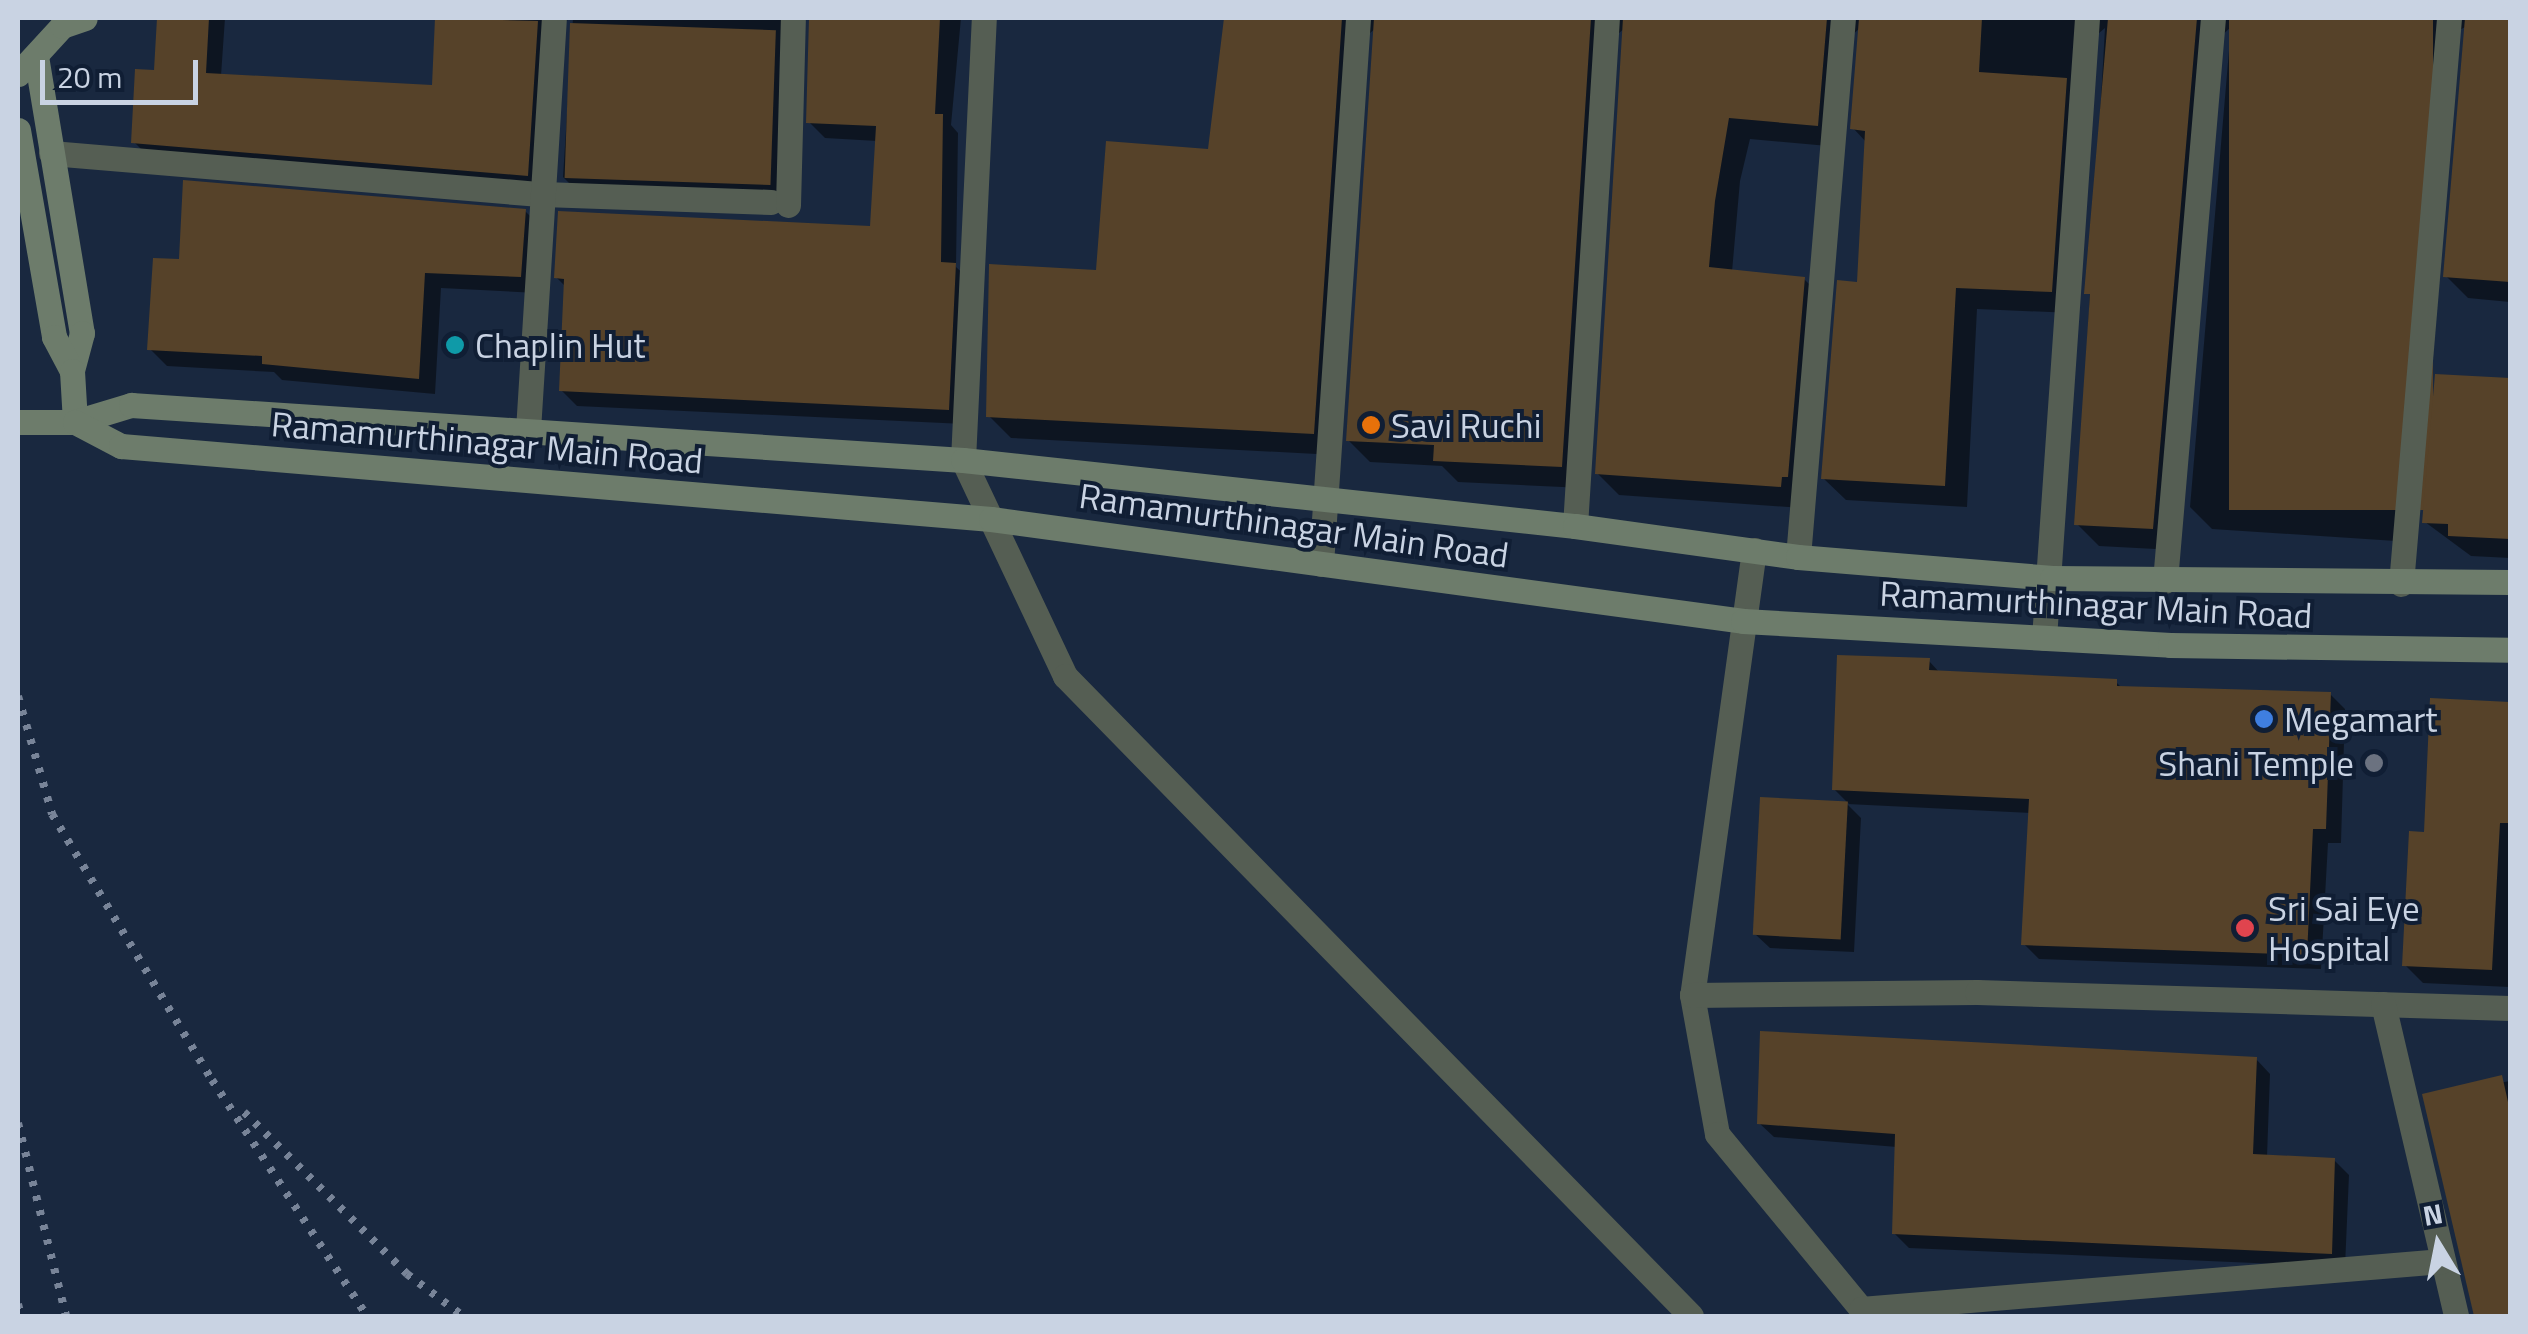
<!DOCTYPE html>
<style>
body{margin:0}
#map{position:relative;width:2528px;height:1334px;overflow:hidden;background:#19283f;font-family:"Titillium Web",sans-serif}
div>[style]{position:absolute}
.shadow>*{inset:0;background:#0007}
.building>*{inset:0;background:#564229;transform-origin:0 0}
.lane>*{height:25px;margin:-12.5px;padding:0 12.5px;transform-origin:12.5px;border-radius:12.5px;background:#555e53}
.street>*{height:25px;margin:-12.5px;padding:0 12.5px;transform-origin:12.5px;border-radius:12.5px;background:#555e53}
.secondary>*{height:25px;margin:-12.5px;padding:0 12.5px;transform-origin:12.5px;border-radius:12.5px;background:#6d7c6b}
.rail>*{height:8px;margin-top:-4px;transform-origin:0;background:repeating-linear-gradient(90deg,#788498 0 5px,transparent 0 15px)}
.dots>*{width:28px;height:28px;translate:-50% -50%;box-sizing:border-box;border:5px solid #101e34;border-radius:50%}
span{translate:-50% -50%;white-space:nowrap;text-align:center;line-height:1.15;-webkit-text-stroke:8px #101e34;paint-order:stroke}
.poi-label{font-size:35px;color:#c9d3e3}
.left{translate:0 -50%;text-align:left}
.right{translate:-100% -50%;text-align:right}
.street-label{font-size:35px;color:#c9d3e3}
.frame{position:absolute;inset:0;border:20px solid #c9d3e3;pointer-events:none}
.north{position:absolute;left:2388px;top:1194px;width:100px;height:100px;-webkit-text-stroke:8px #101e34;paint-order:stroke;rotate:350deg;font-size:28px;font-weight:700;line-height:40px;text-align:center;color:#c9d3e3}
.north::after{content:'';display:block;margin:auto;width:35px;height:45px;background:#c9d3e3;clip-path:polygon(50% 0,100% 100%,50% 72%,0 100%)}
.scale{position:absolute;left:40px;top:60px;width:158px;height:45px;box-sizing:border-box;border:5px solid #c9d3e3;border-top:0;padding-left:12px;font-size:30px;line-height:35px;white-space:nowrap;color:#c9d3e3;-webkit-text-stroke:8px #101e34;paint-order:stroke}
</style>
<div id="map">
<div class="shadow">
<i style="clip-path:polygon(159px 18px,225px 18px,221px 76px,434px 87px,437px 18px,570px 18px,553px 33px,543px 191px,150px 158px,134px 142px,156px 73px)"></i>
<i style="clip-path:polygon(573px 18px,808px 18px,792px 34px,780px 200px,579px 193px,563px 177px)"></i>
<i style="clip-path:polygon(812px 18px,961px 18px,951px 125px,958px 133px,956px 267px,971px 281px,964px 424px,577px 406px,561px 390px,566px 287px,556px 277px,873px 228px,877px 141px,825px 138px,809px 122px)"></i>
<i style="clip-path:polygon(1226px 18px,2510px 18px,2510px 302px,2468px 298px,2446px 276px,2467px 26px,2456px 32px,2411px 542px,2212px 529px,2190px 507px,2231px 27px,2218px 39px,2174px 550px,2099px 546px,2077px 524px,2105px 28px,2092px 39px,2073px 313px,1977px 309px,1967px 507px,1846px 500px,1823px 478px,1859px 285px,1867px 143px,1853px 128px,1861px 27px,1848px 39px,1839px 147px,1750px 139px,1740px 181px,1732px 272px,1804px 279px,1826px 301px,1802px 508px,1619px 495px,1597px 473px,1625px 28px,1612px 39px,1584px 488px,1458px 482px,1442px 466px,1370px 462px,1348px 440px,1376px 28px,1363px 39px,1335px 455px,1011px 438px,989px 416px,1098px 272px,1210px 152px)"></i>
<i style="clip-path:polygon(525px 211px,542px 228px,537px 293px,441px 288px,435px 394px,282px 380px,274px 372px,167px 366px,150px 349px,181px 262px)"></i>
<i style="clip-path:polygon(2437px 377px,2510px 381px,2510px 558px,2471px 556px,2425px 522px)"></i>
<i style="clip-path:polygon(1929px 661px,1940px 673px,2116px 682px,2122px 688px,2330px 694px,2345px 709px,2341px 843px,2328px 843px,2321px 969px,2039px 959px,2024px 944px,2031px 813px,1847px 804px,1861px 818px,1854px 952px,1770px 948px,1755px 934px,1762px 799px,1849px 804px,1834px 789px)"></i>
<i style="clip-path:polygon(2433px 701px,2510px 705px,2509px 987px,2423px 983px,2405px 965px,2426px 835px)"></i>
<i style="clip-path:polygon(2256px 1059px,2270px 1074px,2267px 1157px,2334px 1160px,2349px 1175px,2345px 1267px,1909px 1248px,1894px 1233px,1897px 1147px,1774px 1137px,1759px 1123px)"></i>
<i style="clip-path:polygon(2510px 1081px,2510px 1316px,2477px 1316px,2425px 1096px)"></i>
</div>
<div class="building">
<i style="clip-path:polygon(157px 18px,209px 18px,206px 73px,432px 85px,435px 18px,538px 21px,528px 176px,131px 143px,135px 69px,154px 70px)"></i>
<i style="clip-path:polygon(809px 18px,940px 18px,935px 114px,943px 114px,941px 262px,956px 263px,949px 410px,559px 391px,564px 279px,554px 278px,558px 211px,870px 226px,876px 126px,806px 123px)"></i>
<i style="clip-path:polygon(1224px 18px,1342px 18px,1314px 434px,986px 417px,989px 264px,1096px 270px,1106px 141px,1208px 149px)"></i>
<i style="clip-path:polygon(1374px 18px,1591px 18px,1562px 467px,1433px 461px,1434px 445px,1346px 441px)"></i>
<i style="clip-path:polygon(1623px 18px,1827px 18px,1818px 126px,1729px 118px,1715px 201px,1709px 267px,1805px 277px,1788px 477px,1782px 477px,1781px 487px,1595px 474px)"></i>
<i style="clip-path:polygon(1859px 18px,1982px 18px,1979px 72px,2067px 78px,2052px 292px,1956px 288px,1945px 486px,1821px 479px,1837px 280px,1857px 282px,1865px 131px,1850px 129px)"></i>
<i style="clip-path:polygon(2108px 18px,2197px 18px,2153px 529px,2074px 525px,2090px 294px,2084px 294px)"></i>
<i style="left:2229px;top:18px;width:204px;height:492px"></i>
<i style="clip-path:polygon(2465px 18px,2510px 18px,2510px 282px,2443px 277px)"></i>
<i style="left:570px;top:23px;width:206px;height:155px;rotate:2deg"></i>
<i style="clip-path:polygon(183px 180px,526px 209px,521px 277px,425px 273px,419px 379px,262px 364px,262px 356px,147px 350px,153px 258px,179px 259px)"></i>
<i style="clip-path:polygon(2435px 374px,2510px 378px,2510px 539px,2448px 536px,2448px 524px,2422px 523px)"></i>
<i style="clip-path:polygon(1837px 655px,1930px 658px,1929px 670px,2117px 679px,2117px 686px,2331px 692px,2326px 829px,2313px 829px,2307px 955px,2021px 945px,2029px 799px,1832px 790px)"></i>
<i style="clip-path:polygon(2430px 698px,2510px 702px,2510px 823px,2500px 823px,2492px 970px,2402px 966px,2409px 831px,2424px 832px)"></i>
<i style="left:1760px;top:797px;width:88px;height:138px;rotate:3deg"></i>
<i style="clip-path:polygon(1760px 1031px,2257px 1057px,2253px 1154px,2335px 1158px,2332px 1254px,1892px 1234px,1895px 1134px,1757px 1124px)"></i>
<i style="clip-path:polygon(2502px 1075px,2510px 1111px,2510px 1316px,2474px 1316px,2422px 1094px)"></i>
</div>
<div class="lane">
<i style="left:963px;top:460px;width:239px;rotate:64.7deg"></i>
<i style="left:1065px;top:676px;width:895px;rotate:45.63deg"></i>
<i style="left:2165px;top:581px;width:565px;rotate:-85.13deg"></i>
<i style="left:2401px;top:584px;width:568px;rotate:-85.15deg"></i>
</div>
<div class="street">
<i style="left:51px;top:153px;width:494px;rotate:4.8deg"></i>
<i style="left:543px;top:194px;width:228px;rotate:2deg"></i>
<i style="left:788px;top:205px;width:187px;rotate:-88.5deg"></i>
<i style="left:528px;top:430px;width:413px;rotate:-86.4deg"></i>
<i style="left:963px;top:460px;width:442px;rotate:-87.3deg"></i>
<i style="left:1575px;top:526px;width:509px;rotate:-86.4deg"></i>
<i style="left:1754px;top:550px;width:449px;rotate:97.9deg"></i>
<i style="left:1692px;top:995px;width:141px;rotate:79.8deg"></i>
<i style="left:1717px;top:1134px;width:236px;rotate:50.5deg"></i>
<i style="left:1798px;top:557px;width:541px;rotate:-85.23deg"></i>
<i style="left:1321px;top:564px;width:547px;rotate:-86.12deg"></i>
<i style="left:2044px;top:638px;width:621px;rotate:-86.03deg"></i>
<i style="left:1692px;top:995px;width:285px;rotate:-0.6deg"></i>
<i style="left:1977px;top:992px;width:533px;rotate:1.72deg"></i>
<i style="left:2383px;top:1004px;width:320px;rotate:76.8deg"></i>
<i style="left:1861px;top:1309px;width:583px;rotate:-4.72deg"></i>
</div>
<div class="secondary">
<i style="left:36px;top:56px;width:281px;rotate:80.6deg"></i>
<i style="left:82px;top:333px;width:39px;rotate:105deg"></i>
<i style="left:18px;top:74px;width:65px;rotate:-47.5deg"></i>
<i style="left:62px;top:26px;width:24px;rotate:-19deg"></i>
<i style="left:18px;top:130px;width:210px;rotate:80.1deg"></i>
<i style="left:54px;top:337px;width:38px;rotate:62deg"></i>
<i style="left:72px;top:371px;width:51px;rotate:86.6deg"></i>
<i style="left:18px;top:422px;width:57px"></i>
<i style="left:75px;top:422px;width:59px;rotate:-16.9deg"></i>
<i style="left:131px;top:405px;width:834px;rotate:3.78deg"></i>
<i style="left:963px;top:460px;width:616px;rotate:6.16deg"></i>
<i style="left:1575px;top:526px;width:225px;rotate:7.9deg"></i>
<i style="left:1798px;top:557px;width:255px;rotate:4.7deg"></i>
<i style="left:2052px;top:578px;width:458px;rotate:0.5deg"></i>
<i style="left:75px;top:422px;width:52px;rotate:27.6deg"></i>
<i style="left:121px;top:446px;width:873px;rotate:4.8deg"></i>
<i style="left:991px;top:519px;width:759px;rotate:7.72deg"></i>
<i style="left:1743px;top:621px;width:428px;rotate:3.2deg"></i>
<i style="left:2170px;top:645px;width:340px;rotate:0.8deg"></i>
</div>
<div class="rail">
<i style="left:18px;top:696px;width:123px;rotate:73.9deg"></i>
<i style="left:52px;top:814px;width:310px;rotate:59deg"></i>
<i style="left:212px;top:1080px;width:282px;rotate:56.7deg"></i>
<i style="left:244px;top:1112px;width:230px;rotate:44.8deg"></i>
<i style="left:407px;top:1274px;width:70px;rotate:36.9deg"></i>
<i style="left:18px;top:1123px;width:199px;rotate:76deg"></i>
<i style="left:18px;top:1304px;width:12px;rotate:76deg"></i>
</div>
<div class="dots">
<i style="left:455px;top:345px;background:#0f9aa8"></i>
<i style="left:1371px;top:425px;background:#e8710a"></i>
<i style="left:2264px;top:719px;background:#3f7fe0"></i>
<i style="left:2374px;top:763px;background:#6b7280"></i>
<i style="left:2245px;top:928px;background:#e0444e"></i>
</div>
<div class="poi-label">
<span class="left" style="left:475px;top:345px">Chaplin Hut</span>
<span class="left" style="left:1391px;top:425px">Savi Ruchi</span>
<span class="left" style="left:2284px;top:719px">Megamart</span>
<span class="right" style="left:2354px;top:763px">Shani Temple</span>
<span class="left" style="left:2268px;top:928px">Sri Sai Eye<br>Hospital</span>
</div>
<div class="street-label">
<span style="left:487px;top:442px;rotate:5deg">Ramamurthinagar Main Road</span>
<span style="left:1294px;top:525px;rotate:8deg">Ramamurthinagar Main Road</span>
<span style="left:2096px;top:604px;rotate:3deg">Ramamurthinagar Main Road</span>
</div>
<div class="frame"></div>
<div class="north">N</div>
<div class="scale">20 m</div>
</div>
